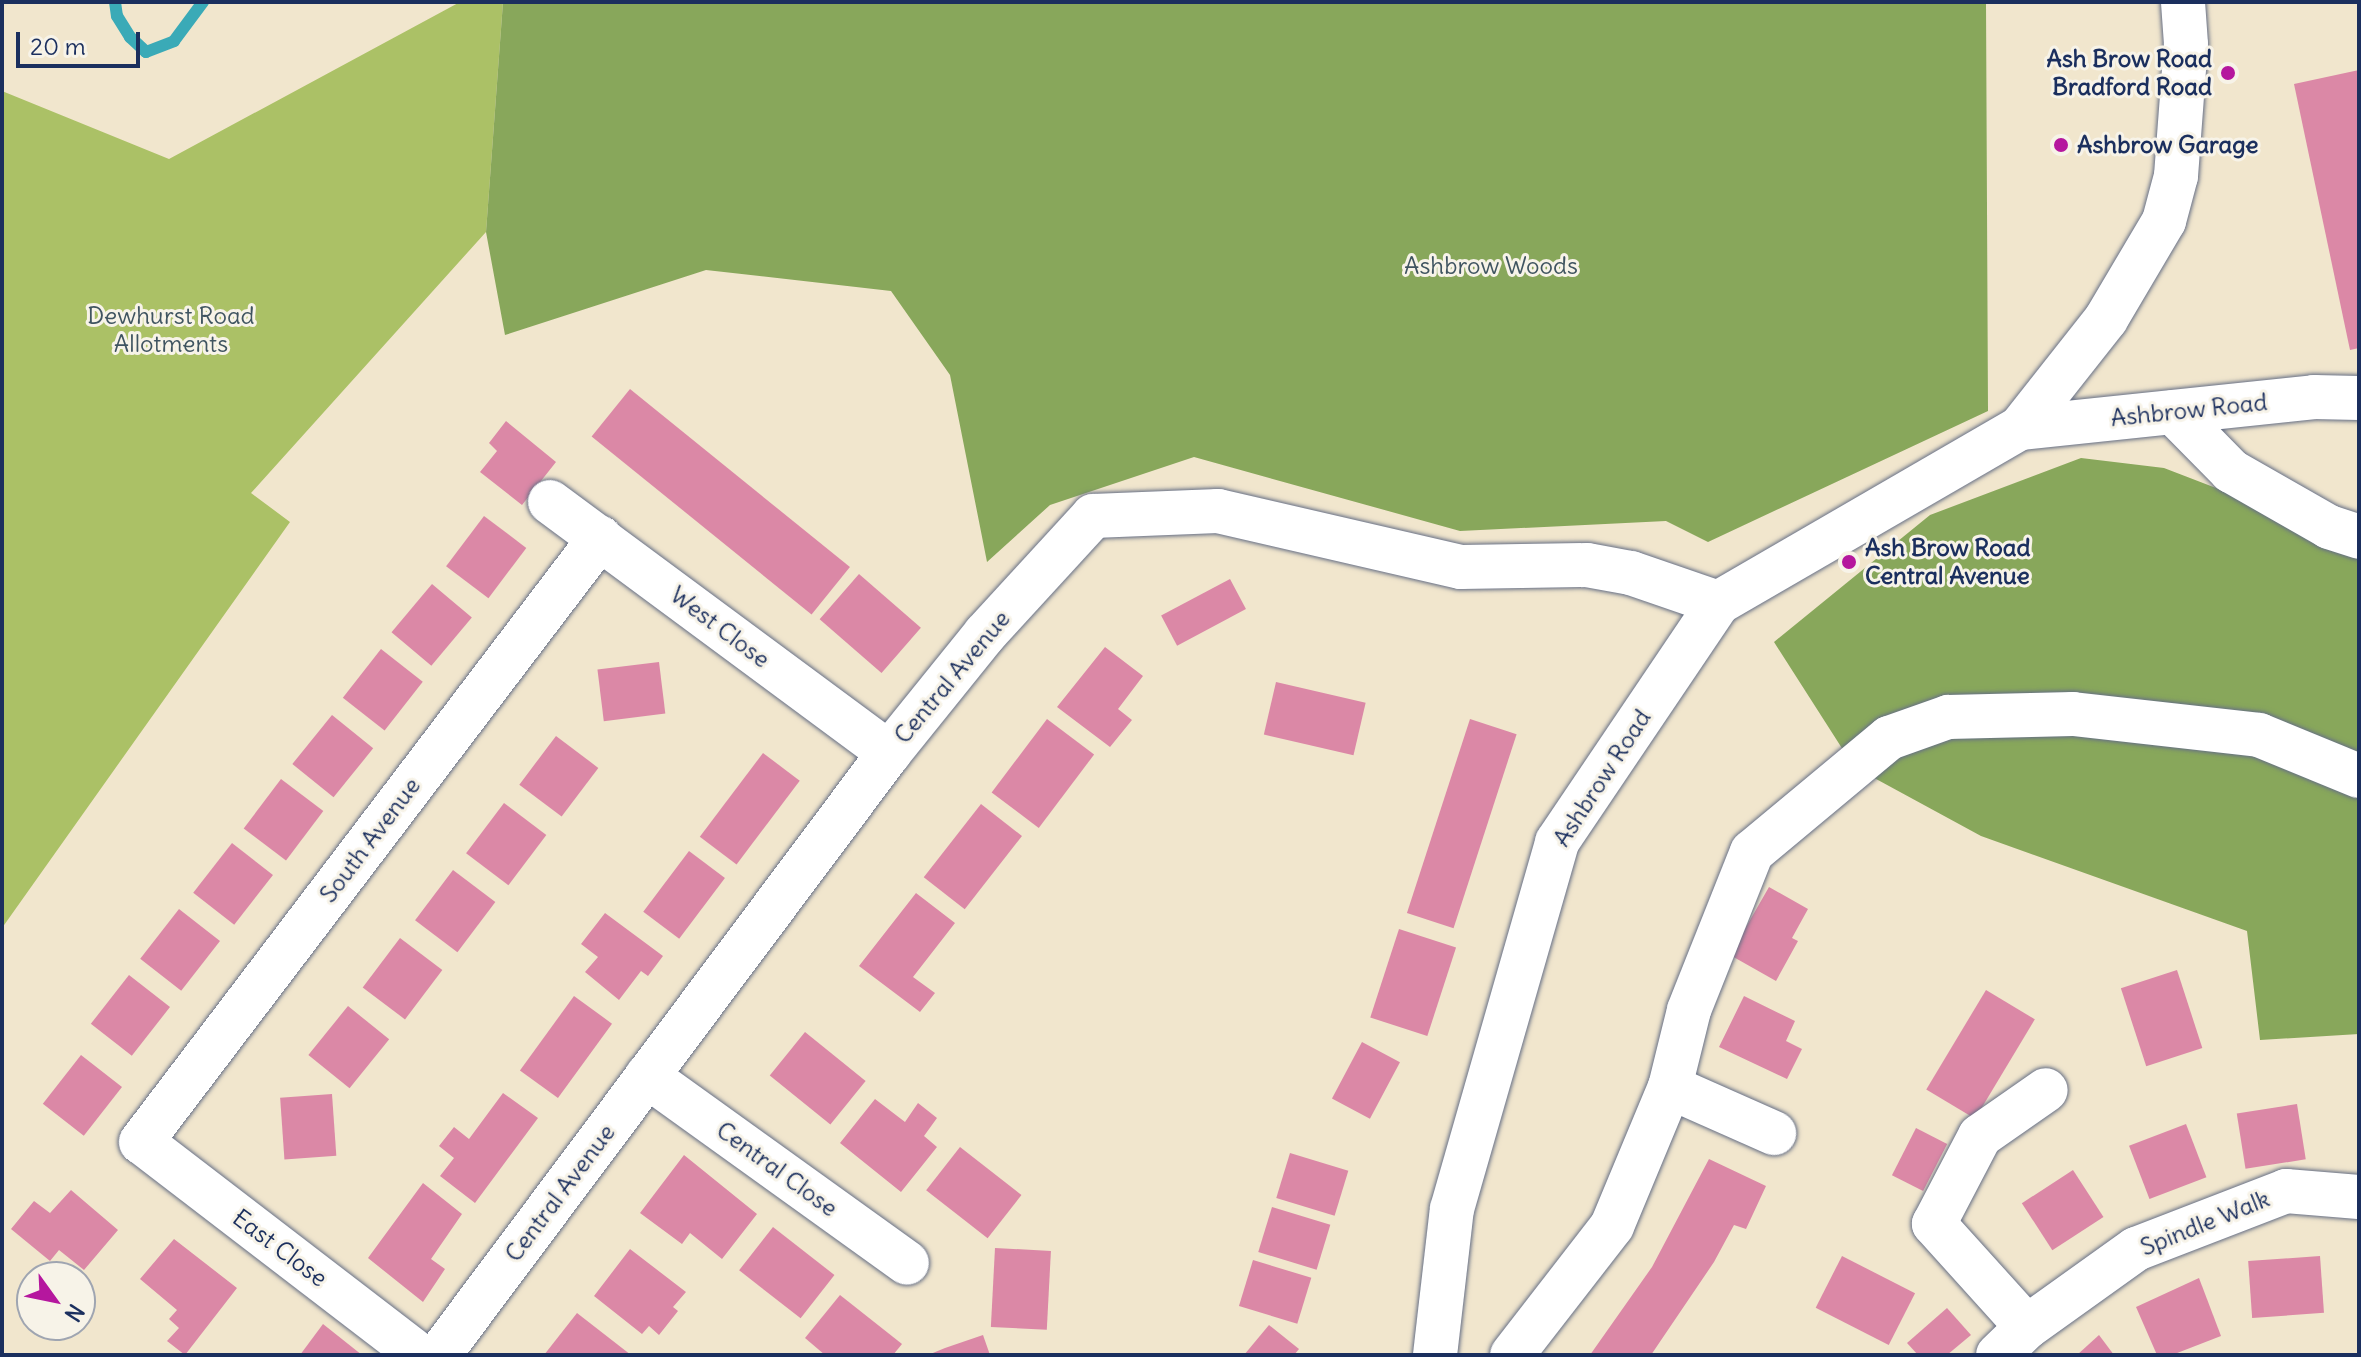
<!DOCTYPE html>
<style>
body{margin:0}
#map{position:relative;width:2361px;height:1357px;overflow:hidden;background:#f1e6cd;font-family:Delius,sans-serif}
div>[style]{position:absolute}
.green>*{inset:0;background:#abc166}
.forest>*{inset:0;background:#88a75b}
.stream>*{height:12px;margin:-6px;padding:0 6px;transform-origin:6px;border-radius:6px;background:#3aaab7}
.building>*{inset:0;background:#db88a6;transform-origin:0 0}
.roads{filter:drop-shadow(0 0 2px #666f85) drop-shadow(0 0 2px #666f85)}
.minor>*{height:44px;margin:-22px;padding:0 22px;transform-origin:22px;border-radius:22px;background:#fff}
.dots>*{width:22px;height:22px;translate:-50% -50%;box-sizing:border-box;border:4px solid #f7f3e8;border-radius:50%}
span{translate:-50% -50%;white-space:nowrap;text-align:center;line-height:1.15;-webkit-text-stroke:6px #f7f3e8;paint-order:stroke}
.poi-label{font-size:24px;color:#1b2f5e;font-weight:700}
.right{translate:-100% -50%;text-align:right}
.left{translate:0 -50%;text-align:left}
.park-label{font-size:24px;color:#3f5460}
.street-label{font-size:24px;color:#1b2f5e}
.frame{position:absolute;inset:0;border:4px solid #1b2f5e;pointer-events:none}
.north{position:absolute;left:16px;top:1261px;width:80px;height:80px;box-sizing:border-box;background:#f7f3e8;border:2px solid #9fa5b1;border-radius:50%;rotate:123deg;font-size:22px;font-weight:700;line-height:32px;text-align:center;color:#1b2f5e}
.north::after{content:'';display:block;margin:auto;width:28px;height:36px;background:#b5179e;clip-path:polygon(50% 0,100% 100%,50% 72%,0 100%)}
.scale{position:absolute;left:16px;top:32px;width:124px;height:36px;box-sizing:border-box;border:4px solid #1b2f5e;border-top:0;padding-left:10px;font-size:24px;line-height:28px;white-space:nowrap;color:#1b2f5e;-webkit-text-stroke:6px #f7f3e8;paint-order:stroke}
</style>
<div id="map">
<div class="green">
<i style="clip-path:polygon(460px 2px,503px 2px,486px 232px,251px 493px,290px 522px,2px 928px,2px 91px,169px 159px)"></i>
</div>
<div class="forest">
<i style="clip-path:polygon(503px 2px,1986px 2px,1988px 411px,1708px 542px,1666px 521px,1460px 531px,1194px 457px,1050px 505px,987px 562px,950px 375px,891px 291px,706px 270px,505px 335px,486px 232px)"></i>
<i style="clip-path:polygon(2081px 458px,2164px 468px,2359px 543px,2359px 1034px,2260px 1040px,2247px 931px,1981px 836px,1854px 767px,1774px 642px,1930px 515px)"></i>
</div>
<div class="stream">
<i style="left:115px;top:2px;width:14px;rotate:82deg"></i>
<i style="left:117px;top:16px;width:25px;rotate:58deg"></i>
<i style="left:130px;top:37px;width:22px;rotate:43deg"></i>
<i style="left:146px;top:52px;width:30px;rotate:-21deg"></i>
<i style="left:174px;top:41px;width:49px;rotate:-53.4deg"></i>
</div>
<div class="building">
<i style="clip-path:polygon(2359px 70px,2359px 348px,2350px 350px,2294px 84px)"></i>
<i style="left:630px;top:389px;width:283px;height:61px;rotate:39deg"></i>
<i style="clip-path:polygon(506px 421px,556px 462px,522px 505px,480px 472px,497px 451px,489px 443px)"></i>
<i style="left:484px;top:516px;width:53px;height:63px;rotate:37deg"></i>
<i style="left:859px;top:574px;width:82px;height:60px;rotate:41deg"></i>
<i style="left:1230px;top:579px;width:34px;height:78px;rotate:62deg"></i>
<i style="left:432px;top:584px;width:52px;height:63px;rotate:40deg"></i>
<i style="clip-path:polygon(1105px 647px,1143px 676px,1118px 709px,1132px 720px,1110px 747px,1057px 707px)"></i>
<i style="left:381px;top:649px;width:53px;height:62px;rotate:38deg"></i>
<i style="left:659px;top:662px;width:52px;height:62px;rotate:83deg"></i>
<i style="left:1276px;top:682px;width:92px;height:54px;rotate:13deg"></i>
<i style="left:332px;top:715px;width:53px;height:63px;rotate:39deg"></i>
<i style="left:1047px;top:719px;width:59px;height:92px;rotate:37deg"></i>
<i style="left:1470px;top:719px;width:49px;height:204px;rotate:18deg"></i>
<i style="left:556px;top:736px;width:53px;height:61px;rotate:37deg"></i>
<i style="left:763px;top:753px;width:46px;height:105px;rotate:37deg"></i>
<i style="left:281px;top:779px;width:53px;height:62px;rotate:37deg"></i>
<i style="left:504px;top:803px;width:53px;height:63px;rotate:37deg"></i>
<i style="left:981px;top:804px;width:52px;height:93px;rotate:38deg"></i>
<i style="left:232px;top:843px;width:52px;height:63px;rotate:38deg"></i>
<i style="left:689px;top:851px;width:45px;height:76px;rotate:37deg"></i>
<i style="left:453px;top:870px;width:53px;height:63px;rotate:37deg"></i>
<i style="clip-path:polygon(1769px 887px,1808px 909px,1792px 938px,1798px 941px,1776px 981px,1730px 955px)"></i>
<i style="clip-path:polygon(916px 893px,955px 923px,913px 977px,935px 993px,920px 1012px,859px 966px)"></i>
<i style="left:179px;top:909px;width:52px;height:63px;rotate:38deg"></i>
<i style="clip-path:polygon(605px 913px,663px 956px,648px 976px,641px 971px,619px 1000px,585px 972px,598px 957px,581px 944px)"></i>
<i style="left:1399px;top:929px;width:60px;height:93px;rotate:18deg"></i>
<i style="left:400px;top:938px;width:53px;height:62px;rotate:37deg"></i>
<i style="left:2177px;top:970px;width:82px;height:59px;rotate:72deg"></i>
<i style="left:129px;top:975px;width:52px;height:62px;rotate:38deg"></i>
<i style="left:1986px;top:990px;width:57px;height:116px;rotate:31deg"></i>
<i style="left:574px;top:996px;width:47px;height:92px;rotate:36deg"></i>
<i style="clip-path:polygon(1744px 996px,1795px 1021px,1786px 1041px,1802px 1049px,1787px 1079px,1719px 1047px)"></i>
<i style="left:348px;top:1006px;width:53px;height:63px;rotate:39deg"></i>
<i style="left:805px;top:1032px;width:78px;height:56px;rotate:39deg"></i>
<i style="left:1362px;top:1042px;width:43px;height:64px;rotate:28deg"></i>
<i style="left:81px;top:1055px;width:52px;height:62px;rotate:38deg"></i>
<i style="clip-path:polygon(503px 1093px,538px 1118px,475px 1203px,440px 1176px,454px 1158px,439px 1146px,454px 1127px,469px 1139px)"></i>
<i style="left:332px;top:1094px;width:62px;height:52px;rotate:86deg"></i>
<i style="clip-path:polygon(875px 1099px,905px 1122px,918px 1103px,937px 1118px,924px 1136px,937px 1147px,901px 1192px,840px 1143px)"></i>
<i style="left:2297px;top:1104px;width:56px;height:61px;rotate:81deg"></i>
<i style="left:2186px;top:1124px;width:57px;height:61px;rotate:69deg"></i>
<i style="left:1916px;top:1128px;width:35px;height:53px;rotate:27deg"></i>
<i style="left:960px;top:1147px;width:78px;height:55px;rotate:38deg"></i>
<i style="left:1290px;top:1153px;width:61px;height:47px;rotate:17deg"></i>
<i style="clip-path:polygon(684px 1155px,757px 1214px,722px 1259px,690px 1233px,682px 1244px,640px 1213px)"></i>
<i style="clip-path:polygon(1709px 1159px,1766px 1186px,1746px 1229px,1734px 1225px,1714px 1262px,1651px 1355px,1590px 1355px,1652px 1267px)"></i>
<i style="left:2073px;top:1170px;width:56px;height:61px;rotate:57deg"></i>
<i style="clip-path:polygon(423px 1183px,462px 1214px,431px 1259px,445px 1269px,423px 1302px,368px 1258px)"></i>
<i style="clip-path:polygon(71px 1190px,118px 1230px,84px 1270px,59px 1250px,50px 1261px,11px 1229px,34px 1201px,50px 1213px)"></i>
<i style="left:1272px;top:1207px;width:61px;height:47px;rotate:17deg"></i>
<i style="left:773px;top:1227px;width:78px;height:55px;rotate:38deg"></i>
<i style="clip-path:polygon(174px 1239px,237px 1288px,185px 1355px,167px 1341px,179px 1328px,169px 1319px,177px 1310px,140px 1279px)"></i>
<i style="left:995px;top:1248px;width:56px;height:79px;rotate:3deg"></i>
<i style="clip-path:polygon(630px 1249px,686px 1292px,673px 1307px,678px 1311px,659px 1335px,649px 1326px,642px 1334px,594px 1296px)"></i>
<i style="left:1842px;top:1256px;width:82px;height:58px;rotate:27deg"></i>
<i style="left:2320px;top:1256px;width:57px;height:72px;rotate:86deg"></i>
<i style="left:1253px;top:1260px;width:61px;height:48px;rotate:17deg"></i>
<i style="clip-path:polygon(2199px 1278px,2221px 1336px,2172px 1355px,2157px 1355px,2136px 1307px)"></i>
<i style="clip-path:polygon(840px 1295px,902px 1344px,893px 1355px,825px 1355px,805px 1338px)"></i>
<i style="clip-path:polygon(1947px 1308px,1971px 1335px,1947px 1355px,1918px 1355px,1907px 1343px)"></i>
<i style="clip-path:polygon(577px 1313px,631px 1355px,544px 1355px)"></i>
<i style="clip-path:polygon(323px 1324px,362px 1355px,300px 1355px)"></i>
<i style="clip-path:polygon(1269px 1325px,1299px 1349px,1294px 1355px,1244px 1355px)"></i>
<i style="clip-path:polygon(983px 1335px,990px 1355px,928px 1355px,945px 1348px)"></i>
<i style="clip-path:polygon(2099px 1335px,2114px 1355px,2077px 1355px)"></i>
</div>
<div class="roads">
<div class="minor">
<i style="left:2173px;top:412px;width:83px;rotate:45.5deg"></i>
<i style="left:2231px;top:471px;width:113px;rotate:29.7deg"></i>
<i style="left:2329px;top:527px;width:32px;rotate:18deg"></i>
<i style="left:2020px;top:428px;width:296px;rotate:-6deg"></i>
<i style="left:2314px;top:397px;width:45px;rotate:1.3deg"></i>
<i style="left:550px;top:502px;width:422px;rotate:36.5deg"></i>
<i style="left:647px;top:1076px;width:320px;rotate:35.7deg"></i>
<i style="left:1670px;top:1087px;width:114px;rotate:23.9deg"></i>
<i style="left:2027px;top:1327px;width:134px;rotate:-35.6deg"></i>
<i style="left:2136px;top:1249px;width:161px;rotate:-21.1deg"></i>
<i style="left:2286px;top:1191px;width:73px;rotate:4.7deg"></i>
<i style="left:419px;top:1355px;width:350px;rotate:-142.5deg"></i>
<i style="left:141px;top:1142px;width:759px;rotate:-52.77deg"></i>
<i style="left:439px;top:1355px;width:752px;rotate:-53.22deg"></i>
<i style="left:889px;top:753px;width:153px;rotate:-51.1deg"></i>
<i style="left:985px;top:634px;width:160px;rotate:-47.5deg"></i>
<i style="left:1093px;top:516px;width:125px;rotate:-2.3deg"></i>
<i style="left:1218px;top:511px;width:249px;rotate:13deg"></i>
<i style="left:1461px;top:567px;width:126px;rotate:-0.9deg"></i>
<i style="left:1587px;top:565px;width:45px;rotate:10.3deg"></i>
<i style="left:1631px;top:573px;width:92px;rotate:19deg"></i>
<i style="left:1435px;top:1355px;width:147px;rotate:-83.4deg"></i>
<i style="left:1452px;top:1209px;width:382px;rotate:-74deg"></i>
<i style="left:1557px;top:842px;width:288px;rotate:-56deg"></i>
<i style="left:1718px;top:603px;width:349px;rotate:-30.1deg"></i>
<i style="left:2020px;top:428px;width:139px;rotate:-51.7deg"></i>
<i style="left:2106px;top:319px;width:114px;rotate:-59.4deg"></i>
<i style="left:2164px;top:221px;width:47px;rotate:-75.1deg"></i>
<i style="left:2176px;top:176px;width:132px;rotate:-85.7deg"></i>
<i style="left:2186px;top:44px;width:42px;rotate:-94.1deg"></i>
<i style="left:1512px;top:1355px;width:163px;rotate:-52.2deg"></i>
<i style="left:1612px;top:1226px;width:151px;rotate:-67.4deg"></i>
<i style="left:1670px;top:1087px;width:79px;rotate:-76.1deg"></i>
<i style="left:1689px;top:1010px;width:170px;rotate:-68.3deg"></i>
<i style="left:1752px;top:852px;width:178px;rotate:-39.8deg"></i>
<i style="left:1889px;top:738px;width:63px;rotate:-19.6deg"></i>
<i style="left:1948px;top:717px;width:125px;rotate:-1.4deg"></i>
<i style="left:2073px;top:714px;width:187px;rotate:6.4deg"></i>
<i style="left:2259px;top:735px;width:108px;rotate:22.3deg"></i>
<i style="left:1998px;top:1355px;width:40px;rotate:-44deg"></i>
<i style="left:2027px;top:1327px;width:139px;rotate:-132.1deg"></i>
<i style="left:1934px;top:1224px;width:99px;rotate:-62.4deg"></i>
<i style="left:1980px;top:1136px;width:80px;rotate:-34.9deg"></i>
</div>
</div>
<div class="dots">
<i style="left:2228px;top:73px;background:#b5179e"></i>
<i style="left:2061px;top:145px;background:#b5179e"></i>
<i style="left:1849px;top:562px;background:#b5179e"></i>
</div>
<div class="poi-label">
<span class="right" style="left:2212px;top:73px">Ash Brow Road<br>Bradford Road</span>
<span class="left" style="left:2077px;top:145px">Ashbrow Garage</span>
<span class="left" style="left:1865px;top:562px">Ash Brow Road<br>Central Avenue</span>
</div>
<div class="park-label">
<span style="left:1491px;top:266px">Ashbrow Woods</span>
<span style="left:171px;top:330px">Dewhurst Road<br>Allotments</span>
</div>
<div class="street-label">
<span style="left:2189px;top:410px;rotate:-6deg">Ashbrow Road</span>
<span style="left:720px;top:627px;rotate:37deg">West Close</span>
<span style="left:952px;top:677px;rotate:-50deg">Central Avenue</span>
<span style="left:1602px;top:778px;rotate:-57deg">Ashbrow Road</span>
<span style="left:370px;top:840px;rotate:-53deg">South Avenue</span>
<span style="left:777px;top:1169px;rotate:36deg">Central Close</span>
<span style="left:560px;top:1193px;rotate:-53deg">Central Avenue</span>
<span style="left:2205px;top:1223px;rotate:-22deg">Spindle Walk</span>
<span style="left:280px;top:1248px;rotate:37deg">East Close</span>
</div>
<div class="frame"></div>
<div class="north">N</div>
<div class="scale">20 m</div>
</div>
